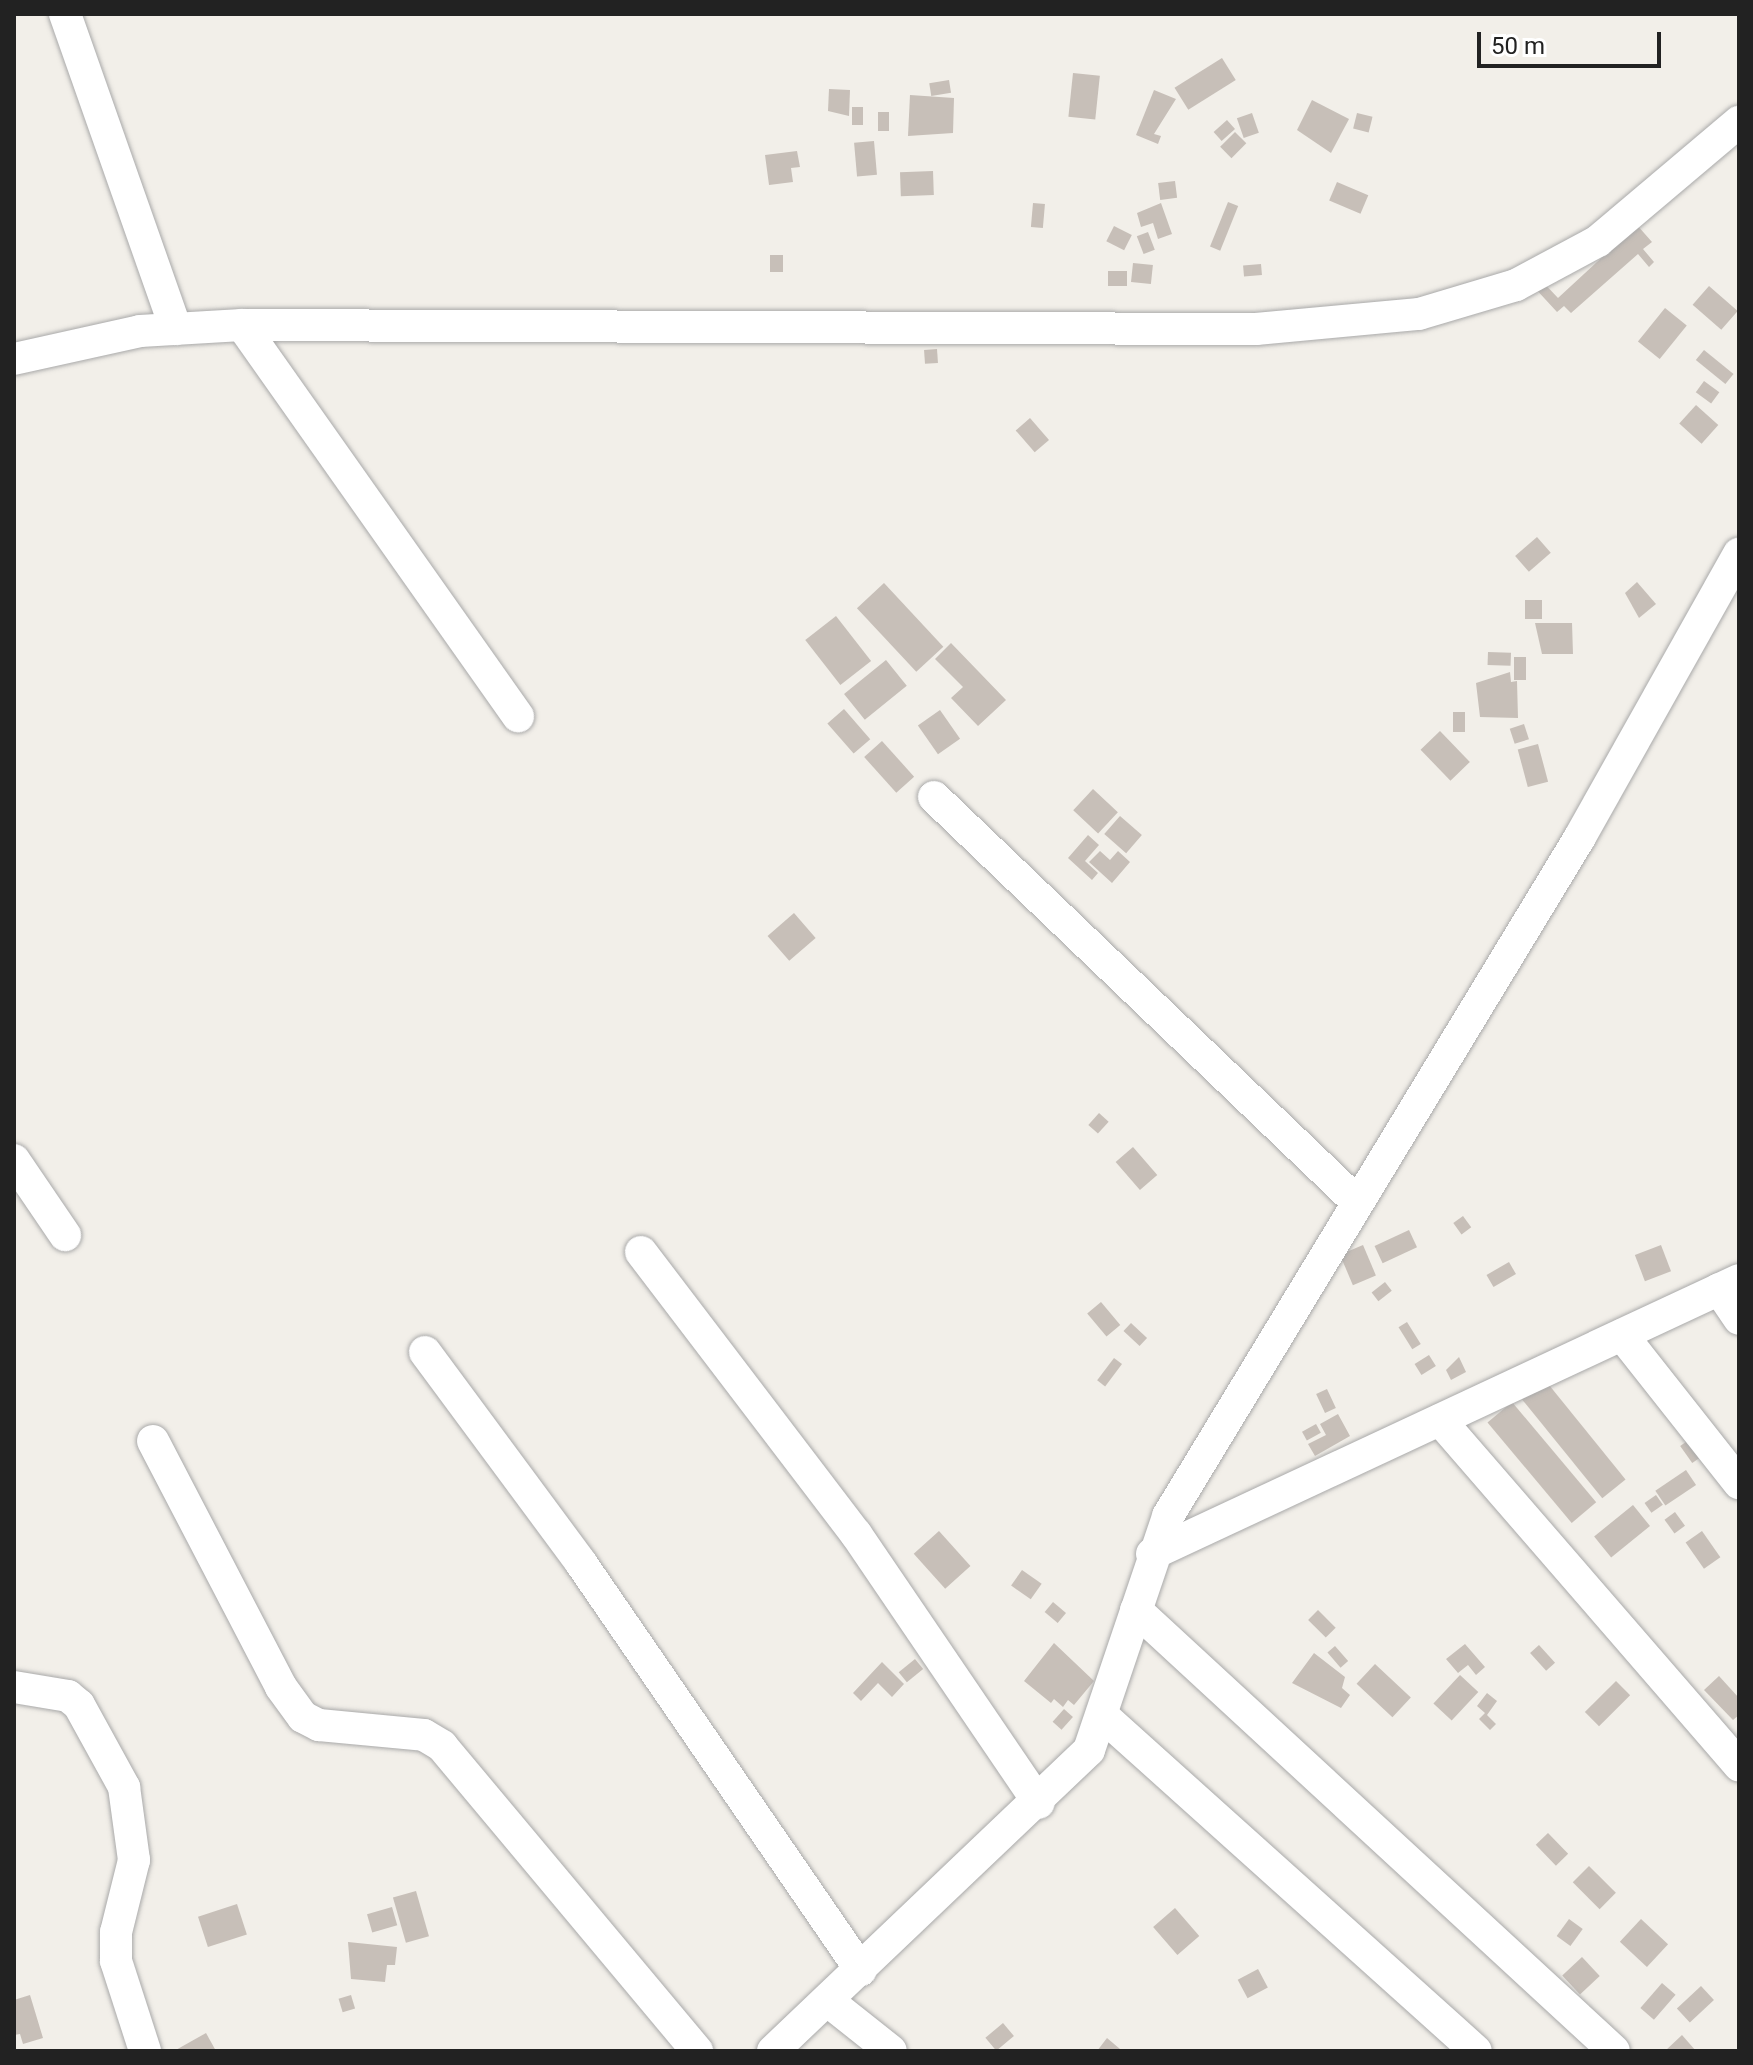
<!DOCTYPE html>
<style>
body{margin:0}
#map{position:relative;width:1753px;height:2065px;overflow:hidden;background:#f2efe9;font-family:Roboto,sans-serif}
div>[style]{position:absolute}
.building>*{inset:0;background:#c7bfb8;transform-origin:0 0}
.roads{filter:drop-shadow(0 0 2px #a9a9a9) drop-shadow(0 0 2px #a9a9a9)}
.minor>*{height:32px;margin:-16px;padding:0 16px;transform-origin:16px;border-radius:16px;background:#fff}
span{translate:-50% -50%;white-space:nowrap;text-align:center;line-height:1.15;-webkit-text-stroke:7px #fff;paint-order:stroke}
.frame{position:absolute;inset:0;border:16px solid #222;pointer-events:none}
.scale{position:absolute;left:1477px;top:32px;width:184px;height:36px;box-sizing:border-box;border:4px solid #222;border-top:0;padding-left:10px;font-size:24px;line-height:28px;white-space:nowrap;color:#222;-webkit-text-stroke:6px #fff;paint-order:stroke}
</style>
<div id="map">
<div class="building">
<i style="left:1222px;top:58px;width:26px;height:56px;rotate:58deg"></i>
<i style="left:1073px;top:73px;width:27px;height:44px;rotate:6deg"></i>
<i style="left:949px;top:80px;width:13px;height:20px;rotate:81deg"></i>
<i style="clip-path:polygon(829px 89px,850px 90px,849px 116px,828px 111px)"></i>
<i style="clip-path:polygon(1154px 90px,1176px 99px,1154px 134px,1161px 136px,1158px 144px,1136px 135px)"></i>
<i style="clip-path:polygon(910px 95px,954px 98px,953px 133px,908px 136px)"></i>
<i style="clip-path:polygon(1312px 100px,1349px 119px,1331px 153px,1297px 130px)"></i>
<i style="left:852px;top:107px;width:11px;height:18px"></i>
<i style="left:878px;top:112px;width:11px;height:19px"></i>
<i style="left:1252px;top:113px;width:21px;height:16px;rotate:71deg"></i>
<i style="left:1357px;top:113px;width:16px;height:16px;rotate:14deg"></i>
<i style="left:1227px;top:120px;width:12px;height:18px;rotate:48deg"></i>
<i style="left:1235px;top:132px;width:16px;height:21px;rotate:45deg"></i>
<i style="left:874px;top:141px;width:34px;height:20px;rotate:85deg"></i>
<i style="clip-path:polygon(797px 151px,800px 167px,791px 168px,793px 182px,769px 185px,765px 155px)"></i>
<i style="left:933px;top:171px;width:24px;height:33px;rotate:88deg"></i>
<i style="left:1175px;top:181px;width:17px;height:17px;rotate:83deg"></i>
<i style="left:1337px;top:182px;width:34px;height:20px;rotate:23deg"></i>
<i style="left:1228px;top:202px;width:11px;height:48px;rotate:22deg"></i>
<i style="left:1033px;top:203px;width:12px;height:24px;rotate:5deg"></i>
<i style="clip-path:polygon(1161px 203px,1172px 234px,1158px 239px,1153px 223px,1141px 227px,1137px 213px)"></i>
<i style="clip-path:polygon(1637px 225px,1652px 242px,1643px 249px,1654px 262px,1649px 267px,1638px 254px,1571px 313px,1564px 306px,1557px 312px,1533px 286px,1540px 279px,1558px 298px)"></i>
<i style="left:1114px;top:226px;width:20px;height:17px;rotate:27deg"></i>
<i style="left:1148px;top:232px;width:19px;height:12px;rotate:69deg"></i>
<i style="left:770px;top:255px;width:13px;height:17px"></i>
<i style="left:1133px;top:263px;width:20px;height:19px;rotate:6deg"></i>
<i style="left:1261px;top:264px;width:11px;height:18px;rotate:85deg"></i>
<i style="left:1108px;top:271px;width:19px;height:15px"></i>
<i style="left:1709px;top:286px;width:38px;height:25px;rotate:41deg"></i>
<i style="left:1665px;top:308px;width:28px;height:43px;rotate:39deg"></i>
<i style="left:937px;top:349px;width:14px;height:13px;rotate:86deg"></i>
<i style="left:1704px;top:350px;width:38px;height:13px;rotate:39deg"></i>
<i style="left:1704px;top:381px;width:19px;height:14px;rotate:36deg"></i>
<i style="left:1696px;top:405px;width:30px;height:25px;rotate:42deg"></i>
<i style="left:1030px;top:418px;width:29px;height:19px;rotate:49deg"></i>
<i style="left:1537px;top:537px;width:21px;height:29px;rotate:49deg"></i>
<i style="clip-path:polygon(1637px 582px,1656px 604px,1639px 618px,1625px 593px)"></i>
<i style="left:884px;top:583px;width:87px;height:37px;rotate:47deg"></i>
<i style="left:1525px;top:600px;width:17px;height:19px"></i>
<i style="left:836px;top:616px;width:57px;height:39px;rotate:52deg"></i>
<i style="clip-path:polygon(1535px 623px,1572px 623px,1573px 654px,1542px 654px)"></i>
<i style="clip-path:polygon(951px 643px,1006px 700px,978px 726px,951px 698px,963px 687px,935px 659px)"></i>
<i style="left:1488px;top:652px;width:23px;height:13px;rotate:2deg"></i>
<i style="left:1514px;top:657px;width:12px;height:23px"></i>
<i style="left:886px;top:660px;width:33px;height:54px;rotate:51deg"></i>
<i style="clip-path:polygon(1510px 672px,1511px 682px,1517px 681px,1518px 718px,1480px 717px,1476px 683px)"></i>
<i style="left:844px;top:709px;width:40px;height:22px;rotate:49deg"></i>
<i style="left:940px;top:710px;width:35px;height:27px;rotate:55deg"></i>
<i style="left:1453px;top:712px;width:12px;height:20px"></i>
<i style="left:1524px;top:724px;width:16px;height:15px;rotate:72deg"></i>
<i style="left:1440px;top:731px;width:43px;height:27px;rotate:46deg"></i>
<i style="left:882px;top:741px;width:48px;height:24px;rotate:48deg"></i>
<i style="left:1538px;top:744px;width:39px;height:21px;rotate:75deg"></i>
<i style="left:1093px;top:789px;width:34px;height:29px;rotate:43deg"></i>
<i style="left:1120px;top:816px;width:29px;height:24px;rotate:41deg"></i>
<i style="clip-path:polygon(1088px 835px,1099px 845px,1085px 861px,1098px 873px,1092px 880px,1068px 858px)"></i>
<i style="clip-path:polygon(1100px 851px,1110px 860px,1118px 851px,1130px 862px,1112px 883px,1089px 862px)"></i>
<i style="left:794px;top:913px;width:33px;height:35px;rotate:49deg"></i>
<i style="left:1099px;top:1113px;width:13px;height:16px;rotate:42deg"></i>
<i style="left:1133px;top:1147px;width:37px;height:23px;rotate:49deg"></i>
<i style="left:1463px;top:1216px;width:14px;height:12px;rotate:54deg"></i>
<i style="left:1409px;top:1230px;width:19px;height:38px;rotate:65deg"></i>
<i style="left:1363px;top:1245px;width:33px;height:25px;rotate:67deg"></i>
<i style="left:1661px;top:1245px;width:28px;height:28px;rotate:69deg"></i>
<i style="left:1509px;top:1262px;width:14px;height:26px;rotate:60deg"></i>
<i style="left:1385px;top:1282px;width:11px;height:17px;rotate:52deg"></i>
<i style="left:1101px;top:1302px;width:30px;height:18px;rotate:50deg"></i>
<i style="left:1407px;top:1322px;width:26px;height:10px;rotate:58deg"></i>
<i style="left:1131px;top:1323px;width:22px;height:11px;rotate:43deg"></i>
<i style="left:1429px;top:1355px;width:13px;height:17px;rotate:58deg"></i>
<i style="clip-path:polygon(1459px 1357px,1466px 1372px,1451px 1380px,1446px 1370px)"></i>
<i style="left:1114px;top:1358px;width:10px;height:28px;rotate:37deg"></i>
<i style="left:1545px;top:1380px;width:128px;height:30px;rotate:51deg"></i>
<i style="left:1327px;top:1389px;width:21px;height:12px;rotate:65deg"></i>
<i style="left:1512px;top:1402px;width:131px;height:32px;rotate:50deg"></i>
<i style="clip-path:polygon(1338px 1414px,1350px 1436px,1315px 1456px,1308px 1444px,1326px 1435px,1320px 1424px)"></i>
<i style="left:1316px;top:1424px;width:10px;height:16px;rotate:61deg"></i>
<i style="left:1690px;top:1439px;width:21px;height:12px;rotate:55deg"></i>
<i style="left:1686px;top:1470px;width:18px;height:37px;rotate:56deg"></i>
<i style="left:1656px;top:1495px;width:12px;height:14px;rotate:55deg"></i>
<i style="left:1633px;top:1505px;width:27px;height:50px;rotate:51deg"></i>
<i style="left:1675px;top:1512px;width:17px;height:13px;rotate:54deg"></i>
<i style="left:939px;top:1531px;width:47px;height:34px;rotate:48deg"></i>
<i style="left:1702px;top:1531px;width:32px;height:20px;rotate:55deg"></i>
<i style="left:1022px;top:1570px;width:24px;height:19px;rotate:35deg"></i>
<i style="left:1053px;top:1602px;width:17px;height:13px;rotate:40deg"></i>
<i style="left:1318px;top:1610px;width:25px;height:14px;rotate:45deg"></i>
<i style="clip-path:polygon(1054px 1643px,1094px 1681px,1074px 1705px,1068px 1700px,1063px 1707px,1054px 1699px,1051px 1703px,1024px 1681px)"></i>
<i style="clip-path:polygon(1465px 1644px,1485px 1667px,1476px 1675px,1468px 1665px,1458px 1673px,1446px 1659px)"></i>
<i style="left:1539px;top:1645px;width:24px;height:12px;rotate:48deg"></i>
<i style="left:1335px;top:1646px;width:20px;height:10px;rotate:49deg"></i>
<i style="clip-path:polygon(1314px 1653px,1345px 1677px,1342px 1688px,1350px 1695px,1341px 1708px,1292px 1683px)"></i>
<i style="left:915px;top:1659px;width:13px;height:21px;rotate:51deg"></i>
<i style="clip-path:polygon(882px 1662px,904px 1684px,892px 1697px,878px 1683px,861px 1701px,853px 1693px)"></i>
<i style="left:1375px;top:1664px;width:49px;height:27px;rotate:43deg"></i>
<i style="left:1460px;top:1675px;width:25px;height:39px;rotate:43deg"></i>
<i style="clip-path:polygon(1719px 1676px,1739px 1698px,1739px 1715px,1733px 1720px,1704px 1690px)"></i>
<i style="left:1616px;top:1681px;width:20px;height:44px;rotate:45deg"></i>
<i style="clip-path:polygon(1487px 1693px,1497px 1701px,1487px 1715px,1496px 1724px,1490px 1730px,1479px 1719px,1485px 1713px,1477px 1706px)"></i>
<i style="left:1064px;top:1709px;width:12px;height:17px;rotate:42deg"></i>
<i style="left:1548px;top:1833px;width:29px;height:17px;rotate:46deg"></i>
<i style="left:1589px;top:1866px;width:38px;height:23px;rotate:45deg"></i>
<i style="left:416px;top:1891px;width:47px;height:24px;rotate:74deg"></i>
<i style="left:237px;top:1904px;width:32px;height:41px;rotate:72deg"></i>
<i style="left:392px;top:1907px;width:19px;height:26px;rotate:74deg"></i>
<i style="left:1175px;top:1908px;width:37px;height:29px;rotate:49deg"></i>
<i style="left:1569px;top:1919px;width:17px;height:21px;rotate:36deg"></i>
<i style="left:1641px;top:1919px;width:37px;height:31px;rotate:43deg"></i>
<i style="clip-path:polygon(348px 1942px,397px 1947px,395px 1965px,387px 1965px,385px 1982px,351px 1979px)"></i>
<i style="left:1582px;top:1957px;width:26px;height:27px;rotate:47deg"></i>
<i style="left:1258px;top:1969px;width:21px;height:23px;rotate:62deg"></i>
<i style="left:1662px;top:1983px;width:18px;height:33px;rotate:41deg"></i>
<i style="left:1701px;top:1986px;width:19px;height:33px;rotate:47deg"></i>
<i style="clip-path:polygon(30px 1995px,43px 2038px,23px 2044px,20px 2034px,14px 2035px,14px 2000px)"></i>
<i style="left:351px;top:1995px;width:14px;height:13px;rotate:73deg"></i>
<i style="left:1003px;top:2023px;width:17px;height:23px;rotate:50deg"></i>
<i style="clip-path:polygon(206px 2033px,216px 2051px,174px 2051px)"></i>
<i style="clip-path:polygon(1682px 2035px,1696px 2051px,1665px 2051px)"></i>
<i style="clip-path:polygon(1107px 2038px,1120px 2049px,1118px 2051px,1097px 2051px)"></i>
</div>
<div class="roads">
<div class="minor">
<i style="left:65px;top:14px;width:334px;rotate:70.6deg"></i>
<i style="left:242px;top:325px;width:479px;rotate:54.8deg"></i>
<i style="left:14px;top:359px;width:129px;rotate:-12.5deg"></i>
<i style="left:140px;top:331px;width:102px;rotate:-3.4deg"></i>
<i style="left:242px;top:325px;width:1014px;rotate:0.23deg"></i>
<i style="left:1256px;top:329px;width:164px;rotate:-5.3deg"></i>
<i style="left:1419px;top:314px;width:101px;rotate:-16.6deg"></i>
<i style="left:1516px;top:285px;width:93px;rotate:-28.2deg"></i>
<i style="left:1598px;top:241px;width:185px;rotate:-40.2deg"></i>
<i style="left:934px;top:797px;width:584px;rotate:43.75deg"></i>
<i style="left:14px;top:1160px;width:91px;rotate:55.8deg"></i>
<i style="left:641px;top:1252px;width:355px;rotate:52.7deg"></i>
<i style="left:856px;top:1534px;width:325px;rotate:55.8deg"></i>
<i style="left:1719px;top:1289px;width:36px;rotate:56deg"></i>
<i style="left:1622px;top:1335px;width:189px;rotate:51.7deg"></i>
<i style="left:425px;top:1352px;width:262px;rotate:53.5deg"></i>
<i style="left:581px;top:1563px;width:494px;rotate:55.5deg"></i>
<i style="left:1440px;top:1420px;width:457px;rotate:49.1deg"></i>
<i style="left:153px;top:1441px;width:277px;rotate:62.5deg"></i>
<i style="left:281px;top:1687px;width:37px;rotate:54deg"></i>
<i style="left:303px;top:1717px;width:18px;rotate:27deg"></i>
<i style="left:319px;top:1725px;width:105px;rotate:5.4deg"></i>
<i style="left:424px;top:1735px;width:21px;rotate:31deg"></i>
<i style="left:442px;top:1746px;width:398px;rotate:50.1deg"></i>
<i style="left:1152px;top:1554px;width:648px;rotate:-25.02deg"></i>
<i style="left:1136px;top:1610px;width:650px;rotate:42.69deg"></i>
<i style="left:14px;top:1687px;width:55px;rotate:9.5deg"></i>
<i style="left:68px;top:1696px;width:14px;rotate:39deg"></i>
<i style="left:79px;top:1705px;width:94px;rotate:61.2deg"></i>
<i style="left:124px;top:1787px;width:74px;rotate:82.2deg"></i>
<i style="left:134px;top:1860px;width:74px;rotate:104deg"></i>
<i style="left:116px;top:1932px;width:29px;rotate:90deg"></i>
<i style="left:116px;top:1961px;width:95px;rotate:72.1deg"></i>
<i style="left:1103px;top:1716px;width:501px;rotate:41.93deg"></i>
<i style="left:828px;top:2001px;width:80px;rotate:38.4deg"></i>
<i style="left:773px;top:2051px;width:436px;rotate:-43.6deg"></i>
<i style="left:1089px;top:1750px;width:247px;rotate:-71.3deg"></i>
<i style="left:1168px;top:1516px;width:794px;rotate:-58.75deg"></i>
<i style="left:1580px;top:837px;width:325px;rotate:-60.7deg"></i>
</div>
</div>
<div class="frame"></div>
<div class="scale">50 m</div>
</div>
